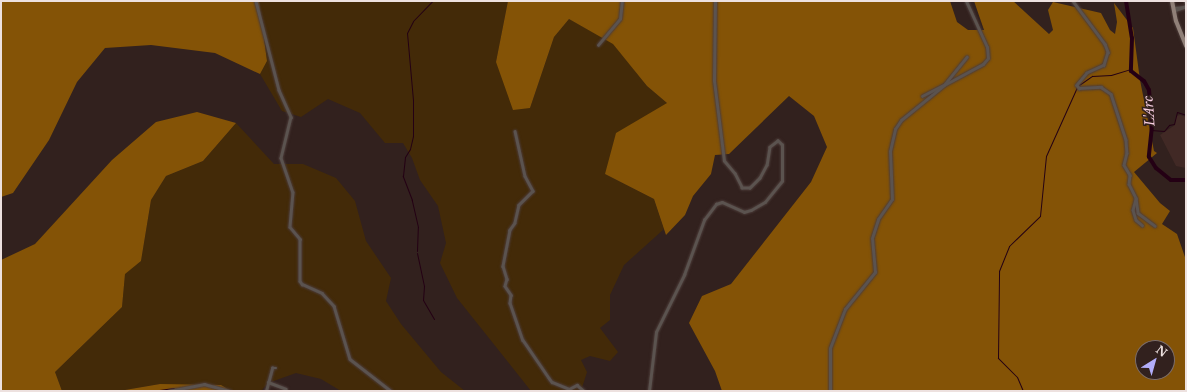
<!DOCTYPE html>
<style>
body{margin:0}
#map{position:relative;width:1187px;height:392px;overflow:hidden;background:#32211e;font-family:"Libre Baskerville",serif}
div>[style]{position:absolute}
.built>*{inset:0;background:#412925}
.green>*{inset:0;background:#432a08}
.forest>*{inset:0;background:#845306}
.stream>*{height:1px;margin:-0.5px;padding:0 0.5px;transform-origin:0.5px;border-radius:0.5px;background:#240014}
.river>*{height:4px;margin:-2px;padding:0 2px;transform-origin:2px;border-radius:2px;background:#240014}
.roads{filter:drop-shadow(0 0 1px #4c3c39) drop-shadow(0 0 1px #4c3c39)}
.minor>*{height:2.5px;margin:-1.25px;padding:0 1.25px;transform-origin:1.25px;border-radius:1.25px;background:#5b534f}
.tertiary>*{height:3px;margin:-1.5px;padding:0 1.5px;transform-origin:1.5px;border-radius:1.5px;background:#5b534f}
.primary>*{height:4px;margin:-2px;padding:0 2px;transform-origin:2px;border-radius:2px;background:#908078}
span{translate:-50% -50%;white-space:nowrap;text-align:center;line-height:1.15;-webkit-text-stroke:3px #32211e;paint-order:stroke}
.water-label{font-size:13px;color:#f7cee1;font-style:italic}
.frame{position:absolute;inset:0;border:2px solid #ede1df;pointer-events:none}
.north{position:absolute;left:1135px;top:340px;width:40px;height:40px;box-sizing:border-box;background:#32211e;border:1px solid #7d6e6b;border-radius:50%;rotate:37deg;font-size:11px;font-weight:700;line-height:16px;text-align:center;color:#ede1df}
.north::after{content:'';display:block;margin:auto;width:14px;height:18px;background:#b2adf9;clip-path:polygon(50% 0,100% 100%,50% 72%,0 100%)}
</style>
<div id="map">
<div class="built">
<i style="clip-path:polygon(1180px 115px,1186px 117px,1186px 168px,1176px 166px,1160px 135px,1175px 125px,1176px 116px)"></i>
</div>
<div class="green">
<i style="clip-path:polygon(259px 1px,508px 1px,496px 62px,530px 108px,554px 37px,569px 19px,613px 43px,647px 86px,667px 103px,605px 174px,654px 199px,664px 229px,624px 265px,610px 295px,610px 320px,600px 328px,618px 352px,610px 361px,590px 356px,581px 360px,587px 372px,581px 391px,531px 391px,457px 298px,440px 263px,446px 243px,438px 206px,420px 180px,412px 158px,403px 143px,385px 143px,360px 113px,328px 99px,301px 117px,282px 111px,260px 74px,267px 61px)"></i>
<i style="clip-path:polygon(236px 123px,274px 164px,303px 164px,336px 178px,355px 201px,366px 241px,391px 278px,386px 301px,401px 324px,441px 372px,465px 391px,341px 391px,321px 379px,296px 373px,268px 383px,261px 391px,231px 391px,160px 384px,119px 391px,62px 391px,55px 372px,122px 307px,125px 273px,141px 261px,151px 200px,166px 176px,203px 161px)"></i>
</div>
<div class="forest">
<i style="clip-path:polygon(1px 1px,259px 1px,267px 61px,260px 74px,215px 53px,151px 45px,105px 48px,77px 82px,49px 140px,13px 193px,1px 197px)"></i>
<i style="clip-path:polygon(evenodd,508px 1px,950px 1px,957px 22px,968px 30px,984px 30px,974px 1px,1013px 1px,1049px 34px,1053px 30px,1048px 10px,1053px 2px,1101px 13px,1110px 30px,1115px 34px,1117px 22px,1114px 3px,1133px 28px,1140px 80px,1154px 151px,1157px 153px,1134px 172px,1160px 203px,1170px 211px,1162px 224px,1177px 234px,1186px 260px,1186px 391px,722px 391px,715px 371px,689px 323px,702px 296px,731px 284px,811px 182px,827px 147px,814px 116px,789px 96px,729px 154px,715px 155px,711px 174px,693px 196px,685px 215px,666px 235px,654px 199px,605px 174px,616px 133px,667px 103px,647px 86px,613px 44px,569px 19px,554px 37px,530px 108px,513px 110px,496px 62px,508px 1px,1143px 348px,1167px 348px,1167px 372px,1143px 372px,1143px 348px)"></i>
<i style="clip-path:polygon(197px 112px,236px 123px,203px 161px,166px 176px,151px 200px,141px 261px,125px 274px,122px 307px,55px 372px,62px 391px,1px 391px,1px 260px,35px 244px,112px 160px,156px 122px)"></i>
<i style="clip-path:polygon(160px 384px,221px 385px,231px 391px,119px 391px)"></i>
</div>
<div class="stream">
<i style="left:1079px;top:85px;width:16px;rotate:-35deg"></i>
<i style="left:1092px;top:76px;width:19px;rotate:-3deg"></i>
<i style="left:1111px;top:75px;width:21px;rotate:-17deg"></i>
<i style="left:1151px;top:130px;width:13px;rotate:4deg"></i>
<i style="left:1164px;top:131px;width:8px;rotate:-50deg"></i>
<i style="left:1169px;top:125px;width:5px;rotate:-11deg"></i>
<i style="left:1174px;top:124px;width:12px;rotate:-76deg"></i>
<i style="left:1177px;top:112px;width:9px;rotate:18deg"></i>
<i style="left:417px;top:251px;width:24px;rotate:-88deg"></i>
<i style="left:418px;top:227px;width:28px;rotate:-103deg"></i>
<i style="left:412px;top:200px;width:26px;rotate:-111deg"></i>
<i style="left:403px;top:176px;width:19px;rotate:-84deg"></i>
<i style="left:405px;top:157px;width:9px;rotate:-58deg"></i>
<i style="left:410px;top:149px;width:13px;rotate:-77deg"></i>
<i style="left:413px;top:136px;width:36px;rotate:-90deg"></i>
<i style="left:413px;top:100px;width:67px;rotate:-95.1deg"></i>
<i style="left:407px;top:33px;width:13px;rotate:-63deg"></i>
<i style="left:413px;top:21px;width:28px;rotate:-46deg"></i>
<i style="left:417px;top:253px;width:34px;rotate:78deg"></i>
<i style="left:424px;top:286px;width:14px;rotate:94deg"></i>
<i style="left:423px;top:300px;width:22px;rotate:60deg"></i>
<i style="left:152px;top:391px;width:22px;rotate:-8deg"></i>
<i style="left:179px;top:391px;width:30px"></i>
<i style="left:1023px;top:391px;width:15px;rotate:-113deg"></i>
<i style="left:1017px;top:377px;width:27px;rotate:-135deg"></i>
<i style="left:998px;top:358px;width:87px;rotate:-89.3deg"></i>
<i style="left:999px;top:271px;width:27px;rotate:-68deg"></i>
<i style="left:1009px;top:246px;width:43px;rotate:-44.1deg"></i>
<i style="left:1040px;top:216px;width:60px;rotate:-84.3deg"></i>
<i style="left:1046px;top:156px;width:76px;rotate:-65.8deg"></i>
</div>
<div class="river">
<i style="left:1126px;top:1px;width:37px;rotate:81deg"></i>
<i style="left:1132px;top:38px;width:33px;rotate:92deg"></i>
<i style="left:1131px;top:71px;width:16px;rotate:38deg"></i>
<i style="left:1144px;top:81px;width:10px;rotate:61deg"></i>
<i style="left:1149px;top:90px;width:36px;rotate:85deg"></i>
<i style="left:1152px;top:126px;width:31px;rotate:96deg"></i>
<i style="left:1149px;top:157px;width:13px;rotate:58deg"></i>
<i style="left:1156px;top:168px;width:19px;rotate:39deg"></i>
<i style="left:1171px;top:180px;width:15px"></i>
</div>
<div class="roads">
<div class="minor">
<i style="left:256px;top:1px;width:92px;rotate:75.5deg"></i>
<i style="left:279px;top:90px;width:30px;rotate:66deg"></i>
<i style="left:291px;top:117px;width:42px;rotate:103.7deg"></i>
<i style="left:281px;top:158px;width:36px;rotate:71deg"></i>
<i style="left:293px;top:192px;width:35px;rotate:95deg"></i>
<i style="left:290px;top:227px;width:16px;rotate:50deg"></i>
<i style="left:300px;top:239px;width:42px;rotate:90deg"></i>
<i style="left:300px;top:281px;width:4px;rotate:56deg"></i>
<i style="left:302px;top:284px;width:22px;rotate:24deg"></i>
<i style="left:322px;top:293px;width:18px;rotate:47deg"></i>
<i style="left:334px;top:306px;width:55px;rotate:73.2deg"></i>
<i style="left:350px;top:359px;width:52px;rotate:38deg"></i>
<i style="left:1073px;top:1px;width:54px;rotate:53.3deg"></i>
<i style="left:1105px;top:44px;width:9px;rotate:69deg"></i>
<i style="left:1108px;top:52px;width:14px;rotate:107deg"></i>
<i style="left:1104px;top:65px;width:19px;rotate:155deg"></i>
<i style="left:1087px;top:73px;width:16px;rotate:130deg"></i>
<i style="left:1077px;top:85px;width:4px;rotate:56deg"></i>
<i style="left:1079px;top:88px;width:22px;rotate:-3deg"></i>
<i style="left:1101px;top:87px;width:12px;rotate:35deg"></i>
<i style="left:1111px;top:94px;width:48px;rotate:71.9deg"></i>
<i style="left:1126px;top:140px;width:13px;rotate:86deg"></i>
<i style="left:1127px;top:153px;width:12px;rotate:104deg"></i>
<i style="left:1124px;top:165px;width:12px;rotate:59deg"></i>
<i style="left:1130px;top:175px;width:9px;rotate:96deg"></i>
<i style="left:1129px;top:184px;width:16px;rotate:63deg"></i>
<i style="left:1136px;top:198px;width:15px;rotate:82deg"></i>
<i style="left:1138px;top:213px;width:21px;rotate:37deg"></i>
<i style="left:1186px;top:1px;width:1px;rotate:90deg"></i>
<i style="left:1173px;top:8px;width:12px;rotate:-5deg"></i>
<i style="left:1185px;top:7px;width:12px;rotate:160deg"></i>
<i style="left:598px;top:45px;width:34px;rotate:-50deg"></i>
<i style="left:620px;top:19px;width:18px;rotate:-84deg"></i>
<i style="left:922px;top:96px;width:25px;rotate:-27deg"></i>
<i style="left:944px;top:85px;width:36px;rotate:-51deg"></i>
<i style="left:515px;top:131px;width:46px;rotate:77.5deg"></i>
<i style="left:525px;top:176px;width:17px;rotate:62deg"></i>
<i style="left:533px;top:191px;width:20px;rotate:135deg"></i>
<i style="left:519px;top:205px;width:18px;rotate:103deg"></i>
<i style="left:515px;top:223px;width:9px;rotate:126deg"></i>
<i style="left:510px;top:230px;width:37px;rotate:101deg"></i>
<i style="left:503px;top:266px;width:14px;rotate:73deg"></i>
<i style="left:507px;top:279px;width:7px;rotate:106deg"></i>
<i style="left:505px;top:286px;width:11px;rotate:56deg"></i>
<i style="left:511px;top:295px;width:8px;rotate:97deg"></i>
<i style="left:510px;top:303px;width:39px;rotate:71deg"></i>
<i style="left:523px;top:340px;width:46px;rotate:55.6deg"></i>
<i style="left:549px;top:378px;width:5px;rotate:53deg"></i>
<i style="left:552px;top:382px;width:18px;rotate:22deg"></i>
<i style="left:569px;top:389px;width:9px;rotate:-27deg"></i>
<i style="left:577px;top:385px;width:9px;rotate:41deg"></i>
<i style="left:1136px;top:199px;width:11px;rotate:105deg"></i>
<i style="left:1133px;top:210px;width:10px;rotate:73deg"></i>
<i style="left:1136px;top:220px;width:8px;rotate:40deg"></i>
<i style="left:268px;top:382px;width:19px;rotate:21deg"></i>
<i style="left:169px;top:391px;width:36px;rotate:-11deg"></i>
<i style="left:204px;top:384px;width:27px;rotate:15deg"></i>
<i style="left:266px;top:391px;width:24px;rotate:-75deg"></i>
<i style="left:272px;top:368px;width:4px"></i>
<i style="left:649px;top:391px;width:59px;rotate:-83.2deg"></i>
<i style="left:656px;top:332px;width:64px;rotate:-63.8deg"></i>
<i style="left:684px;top:275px;width:59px;rotate:-70deg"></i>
<i style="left:704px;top:220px;width:20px;rotate:-53deg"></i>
<i style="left:716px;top:204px;width:6px;rotate:-18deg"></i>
<i style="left:722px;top:202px;width:24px;rotate:24deg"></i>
<i style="left:744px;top:212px;width:7px;rotate:-16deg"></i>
<i style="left:751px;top:210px;width:16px;rotate:-30deg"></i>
<i style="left:765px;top:202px;width:27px;rotate:-51deg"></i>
<i style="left:782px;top:181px;width:36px;rotate:-90deg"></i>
<i style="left:782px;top:145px;width:6px;rotate:-135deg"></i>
<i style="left:778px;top:141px;width:10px;rotate:143deg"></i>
<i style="left:770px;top:147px;width:18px;rotate:99deg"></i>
<i style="left:767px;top:165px;width:15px;rotate:118deg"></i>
<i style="left:760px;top:178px;width:14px;rotate:135deg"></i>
<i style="left:750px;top:188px;width:8px;rotate:180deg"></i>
<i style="left:742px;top:188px;width:16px;rotate:-117deg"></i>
<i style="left:735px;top:174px;width:17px;rotate:-130deg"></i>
<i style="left:724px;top:161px;width:81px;rotate:-97.1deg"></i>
<i style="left:714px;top:81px;width:80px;rotate:-89.3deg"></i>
</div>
<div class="tertiary">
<i style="left:830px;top:391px;width:43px;rotate:-90deg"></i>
<i style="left:830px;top:348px;width:42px;rotate:-69deg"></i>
<i style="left:845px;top:309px;width:48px;rotate:-51deg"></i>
<i style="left:875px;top:272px;width:34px;rotate:-95deg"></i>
<i style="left:872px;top:238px;width:20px;rotate:-72deg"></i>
<i style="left:878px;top:219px;width:24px;rotate:-55deg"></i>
<i style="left:892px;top:199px;width:48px;rotate:-92.4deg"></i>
<i style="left:890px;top:151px;width:23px;rotate:-77deg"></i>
<i style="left:895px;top:129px;width:11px;rotate:-56deg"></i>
<i style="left:901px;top:120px;width:55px;rotate:-39.1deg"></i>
<i style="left:944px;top:85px;width:44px;rotate:-28.3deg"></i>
<i style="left:983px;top:64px;width:8px;rotate:-50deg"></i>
<i style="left:988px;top:58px;width:11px;rotate:-95deg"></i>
<i style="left:987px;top:47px;width:51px;rotate:-114.5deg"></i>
</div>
<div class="primary">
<i style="left:1172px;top:1px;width:20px;rotate:79deg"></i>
<i style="left:1176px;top:21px;width:27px;rotate:68deg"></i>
</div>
</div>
<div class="water-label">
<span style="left:1150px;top:111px;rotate:-94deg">L'Arc</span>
</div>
<div class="frame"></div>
<div class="north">N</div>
</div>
